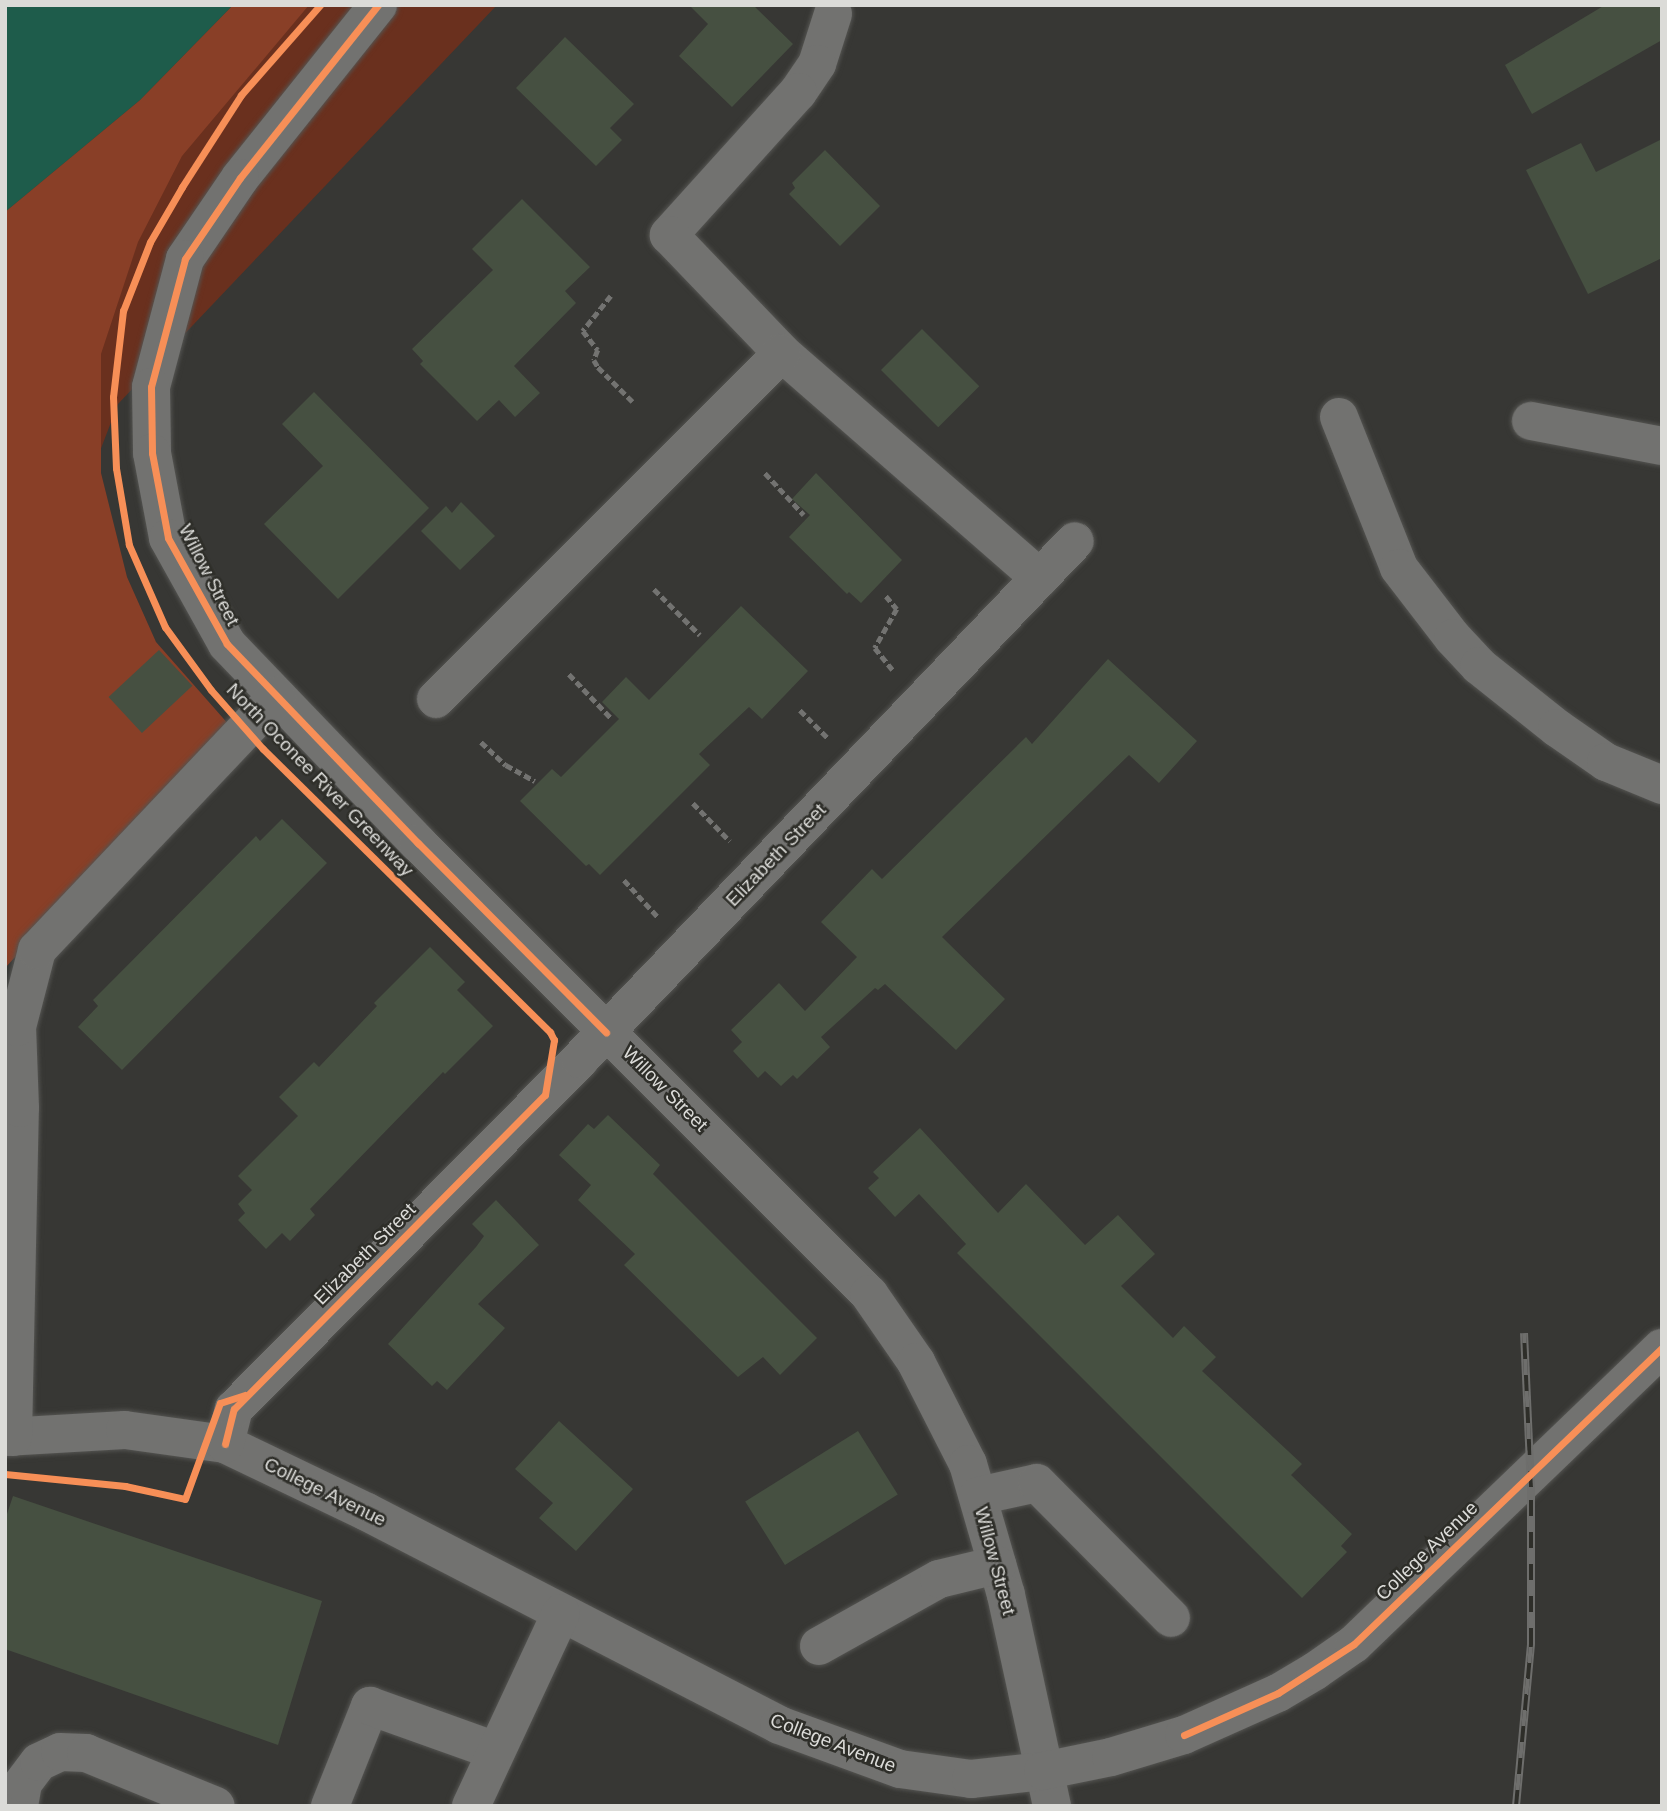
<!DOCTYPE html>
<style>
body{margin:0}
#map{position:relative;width:1667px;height:1811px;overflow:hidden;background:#373734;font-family:Arial,sans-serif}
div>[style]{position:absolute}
.green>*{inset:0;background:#6a301e}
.forest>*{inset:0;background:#893f27}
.water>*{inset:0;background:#1e5c4b}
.building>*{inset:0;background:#465041;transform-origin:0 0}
.path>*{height:4.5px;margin-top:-2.25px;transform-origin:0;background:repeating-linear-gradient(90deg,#737371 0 7px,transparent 0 10.5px)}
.roads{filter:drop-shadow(0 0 2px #545451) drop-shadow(0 0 2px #545451)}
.minor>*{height:38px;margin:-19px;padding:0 19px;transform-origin:19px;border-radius:19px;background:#727270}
.rail>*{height:8px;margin-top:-4px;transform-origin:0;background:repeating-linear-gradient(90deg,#2e2e29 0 16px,#6e6e6c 0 32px);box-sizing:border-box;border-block:2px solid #6e6e6c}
.cycleway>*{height:7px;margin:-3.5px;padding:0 3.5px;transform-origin:3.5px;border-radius:3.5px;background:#f78f57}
span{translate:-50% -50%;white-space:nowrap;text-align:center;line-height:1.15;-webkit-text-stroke:5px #2e2e29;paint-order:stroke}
.street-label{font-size:19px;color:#dbdbd8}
.frame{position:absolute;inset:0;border:7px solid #dbdbd8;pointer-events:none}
</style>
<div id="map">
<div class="green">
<i style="clip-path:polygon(5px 5px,497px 5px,118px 404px,5px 700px)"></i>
</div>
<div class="forest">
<i style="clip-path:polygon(233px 5px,309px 5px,182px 156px,138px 242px,101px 354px,101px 473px,127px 577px,156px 642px,230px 726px,5px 968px,5px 212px,140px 100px)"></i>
</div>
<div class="water">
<i style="clip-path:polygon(5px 5px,233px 5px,140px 100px,5px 212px)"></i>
</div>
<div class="building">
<i style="clip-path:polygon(689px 5px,753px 5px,793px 44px,732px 107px,679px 56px,708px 24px)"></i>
<i style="clip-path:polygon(1605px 5px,1662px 5px,1662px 40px,1532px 114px,1505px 65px)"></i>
<i style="clip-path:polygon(565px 37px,634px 104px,610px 128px,622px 140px,596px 166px,516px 88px)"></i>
<i style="clip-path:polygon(1662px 139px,1662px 258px,1588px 294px,1526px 170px,1581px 143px,1596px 172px)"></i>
<i style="clip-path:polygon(825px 150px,880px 206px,840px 246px,789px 194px,795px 188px,792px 183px)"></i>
<i style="clip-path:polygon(522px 199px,590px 267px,565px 291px,576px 303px,514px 366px,540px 393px,515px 417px,499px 400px,477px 421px,420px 364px,423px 361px,412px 349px,493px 270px,472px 249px)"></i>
<i style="left:922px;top:329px;width:81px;height:58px;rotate:45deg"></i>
<i style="clip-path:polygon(314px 392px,429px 508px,338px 599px,264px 524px,323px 466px,282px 424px)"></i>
<i style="clip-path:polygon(816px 473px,902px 560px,861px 603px,849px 592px,847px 594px,789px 537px,810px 515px,792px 499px)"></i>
<i style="clip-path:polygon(461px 502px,495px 536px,460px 570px,421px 531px,446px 506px,452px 513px)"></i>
<i style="clip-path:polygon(741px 606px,808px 671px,762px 719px,749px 707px,699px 754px,710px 765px,600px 875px,589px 864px,586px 866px,520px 801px,552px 769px,561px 777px,619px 719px,602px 702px,626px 677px,649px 700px)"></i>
<i style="left:159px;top:650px;width:49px;height:69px;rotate:47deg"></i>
<i style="clip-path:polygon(1108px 659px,1197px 741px,1159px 783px,1129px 755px,942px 937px,1005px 999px,956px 1050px,885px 984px,878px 990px,875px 988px,821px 1037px,830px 1047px,797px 1079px,793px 1075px,781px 1086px,765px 1071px,758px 1078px,733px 1051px,742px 1042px,731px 1030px,779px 983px,805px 1011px,857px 957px,821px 922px,872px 869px,882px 879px,1026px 737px,1032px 744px)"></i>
<i style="clip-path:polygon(282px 819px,327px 863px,122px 1070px,78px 1027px,98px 1006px,93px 1000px,256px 836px,260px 841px)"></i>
<i style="clip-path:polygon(430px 947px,465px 982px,457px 990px,493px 1026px,445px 1074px,443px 1072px,310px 1209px,315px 1215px,290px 1241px,282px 1233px,266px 1249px,238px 1220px,245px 1213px,238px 1204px,252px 1190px,238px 1176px,298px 1116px,279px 1097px,314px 1062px,319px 1067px,377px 1006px,374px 1003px)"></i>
<i style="clip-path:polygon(608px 1115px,660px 1165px,653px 1174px,817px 1338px,780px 1375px,763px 1357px,738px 1377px,624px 1265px,635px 1254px,578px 1200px,591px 1185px,559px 1155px,588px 1124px,594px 1129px)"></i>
<i style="clip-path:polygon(920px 1128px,998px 1213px,1026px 1184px,1085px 1245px,1118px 1215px,1155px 1254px,1121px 1286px,1173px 1338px,1184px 1326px,1216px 1357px,1202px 1371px,1302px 1464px,1291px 1475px,1352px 1534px,1341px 1546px,1347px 1552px,1302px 1598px,957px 1253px,966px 1244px,919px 1194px,895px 1217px,868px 1188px,879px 1178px,873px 1172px)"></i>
<i style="clip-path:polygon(496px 1200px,539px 1245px,478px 1304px,505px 1328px,447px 1390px,437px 1381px,432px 1386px,388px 1344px,476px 1247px,484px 1236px,472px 1224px)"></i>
<i style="clip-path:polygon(559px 1421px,633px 1489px,576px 1551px,539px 1518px,553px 1503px,515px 1469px)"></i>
<i style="left:858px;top:1431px;width:75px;height:133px;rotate:58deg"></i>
<i style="clip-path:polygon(13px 1496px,322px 1601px,278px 1745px,5px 1649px,5px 1520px)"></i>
</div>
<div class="path">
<i style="left:611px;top:296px;width:45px;rotate:128.7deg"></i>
<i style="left:583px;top:331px;width:24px;rotate:52deg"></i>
<i style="left:598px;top:350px;width:11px;rotate:112deg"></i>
<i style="left:594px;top:360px;width:8px;rotate:60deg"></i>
<i style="left:598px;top:367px;width:49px;rotate:45deg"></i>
<i style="left:765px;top:473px;width:57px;rotate:47.1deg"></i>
<i style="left:654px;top:589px;width:65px;rotate:45deg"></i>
<i style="left:886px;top:596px;width:17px;rotate:50deg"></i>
<i style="left:897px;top:609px;width:45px;rotate:119.4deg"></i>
<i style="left:875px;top:648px;width:28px;rotate:51deg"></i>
<i style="left:569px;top:674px;width:62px;rotate:46.3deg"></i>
<i style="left:800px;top:710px;width:40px;rotate:45deg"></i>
<i style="left:481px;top:742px;width:34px;rotate:43deg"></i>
<i style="left:506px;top:765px;width:33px;rotate:29deg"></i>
<i style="left:693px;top:803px;width:53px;rotate:45.8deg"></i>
<i style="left:624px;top:880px;width:50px;rotate:47.4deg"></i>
</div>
<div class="roads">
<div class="minor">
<i style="left:378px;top:5px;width:221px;rotate:128.6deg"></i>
<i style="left:240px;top:178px;width:98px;rotate:124.2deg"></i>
<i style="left:185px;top:259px;width:132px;rotate:104.9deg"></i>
<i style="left:151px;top:387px;width:66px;rotate:89.1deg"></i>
<i style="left:152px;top:453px;width:86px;rotate:79.3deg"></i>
<i style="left:168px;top:538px;width:121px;rotate:60.9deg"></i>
<i style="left:227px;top:644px;width:276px;rotate:46.2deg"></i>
<i style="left:418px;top:843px;width:638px;rotate:45deg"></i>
<i style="left:869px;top:1294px;width:83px;rotate:55.3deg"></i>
<i style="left:916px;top:1362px;width:114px;rotate:63deg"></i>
<i style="left:968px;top:1464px;width:136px;rotate:73.8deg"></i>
<i style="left:1006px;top:1595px;width:216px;rotate:77.7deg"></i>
<i style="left:833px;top:14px;width:52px;rotate:107.7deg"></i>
<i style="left:817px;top:64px;width:34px;rotate:124deg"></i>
<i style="left:798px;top:92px;width:193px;rotate:132.1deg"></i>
<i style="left:669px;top:235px;width:163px;rotate:46.2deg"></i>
<i style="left:782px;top:353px;width:342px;rotate:41.1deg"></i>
<i style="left:1339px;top:417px;width:162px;rotate:68.3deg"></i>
<i style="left:1399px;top:568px;width:88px;rotate:52.4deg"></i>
<i style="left:1453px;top:638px;width:38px;rotate:47deg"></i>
<i style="left:1479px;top:666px;width:100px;rotate:38.5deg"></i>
<i style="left:1557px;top:728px;width:60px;rotate:34.8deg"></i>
<i style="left:1606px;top:762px;width:61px;rotate:22.3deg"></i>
<i style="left:1531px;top:421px;width:133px;rotate:10.8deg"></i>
<i style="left:436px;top:699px;width:489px;rotate:-45deg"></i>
<i style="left:5px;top:1437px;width:120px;rotate:-3.3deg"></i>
<i style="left:125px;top:1430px;width:101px;rotate:8deg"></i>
<i style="left:225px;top:1444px;width:157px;rotate:25.6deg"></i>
<i style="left:367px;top:1512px;width:464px;rotate:27.3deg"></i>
<i style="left:779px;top:1725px;width:129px;rotate:20deg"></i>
<i style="left:900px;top:1769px;width:72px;rotate:8deg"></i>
<i style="left:971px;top:1779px;width:72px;rotate:-6.3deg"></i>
<i style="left:1043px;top:1771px;width:69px;rotate:-11.6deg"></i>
<i style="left:1111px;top:1757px;width:76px;rotate:-16.8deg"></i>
<i style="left:1184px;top:1735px;width:103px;rotate:-24.1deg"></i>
<i style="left:1278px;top:1693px;width:43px;rotate:-30.7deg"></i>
<i style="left:1315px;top:1671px;width:47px;rotate:-34.7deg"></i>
<i style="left:1354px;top:1644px;width:427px;rotate:-43.9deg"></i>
<i style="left:13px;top:1437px;width:329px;rotate:-88.8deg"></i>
<i style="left:20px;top:1108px;width:81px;rotate:-92.1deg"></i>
<i style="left:17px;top:1027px;width:80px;rotate:-75.4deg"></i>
<i style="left:37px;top:950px;width:349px;rotate:-46.6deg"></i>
<i style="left:225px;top:1444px;width:36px;rotate:-76deg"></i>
<i style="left:234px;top:1409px;width:492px;rotate:-45.3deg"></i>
<i style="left:580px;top:1059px;width:716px;rotate:-46.3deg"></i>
<i style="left:978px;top:1496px;width:60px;rotate:-12.4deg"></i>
<i style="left:1037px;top:1483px;width:190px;rotate:45.2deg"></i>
<i style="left:819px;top:1646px;width:137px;rotate:-29.2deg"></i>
<i style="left:939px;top:1579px;width:60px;rotate:-13.6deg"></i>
<i style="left:19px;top:1806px;width:23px;rotate:-80deg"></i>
<i style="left:23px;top:1783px;width:26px;rotate:-53deg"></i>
<i style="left:39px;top:1762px;width:23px;rotate:-25deg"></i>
<i style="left:60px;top:1752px;width:26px;rotate:2deg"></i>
<i style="left:86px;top:1753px;width:140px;rotate:22.2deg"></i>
<i style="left:330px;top:1806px;width:108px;rotate:-68.2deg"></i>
<i style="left:370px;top:1706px;width:134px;rotate:19.7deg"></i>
<i style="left:471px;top:1806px;width:213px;rotate:-65deg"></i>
</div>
</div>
<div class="rail">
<i style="left:1516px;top:1806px;width:163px;rotate:-84.7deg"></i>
<i style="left:1531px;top:1644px;width:157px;rotate:-90deg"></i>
<i style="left:1531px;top:1487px;width:154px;rotate:-92.6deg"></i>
</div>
<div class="cycleway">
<i style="left:378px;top:5px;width:221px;rotate:128.6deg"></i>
<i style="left:240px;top:178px;width:98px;rotate:124.2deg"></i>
<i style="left:185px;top:259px;width:132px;rotate:104.9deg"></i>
<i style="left:151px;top:387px;width:66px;rotate:89.1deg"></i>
<i style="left:152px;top:453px;width:86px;rotate:79.3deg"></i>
<i style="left:168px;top:538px;width:121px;rotate:60.9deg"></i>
<i style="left:227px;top:644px;width:276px;rotate:46.2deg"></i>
<i style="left:418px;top:843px;width:267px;rotate:45.2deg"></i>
<i style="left:225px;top:1444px;width:36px;rotate:-76deg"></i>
<i style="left:234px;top:1409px;width:442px;rotate:-45.3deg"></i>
<i style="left:545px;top:1095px;width:56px;rotate:-80.7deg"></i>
<i style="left:554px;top:1040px;width:9px;rotate:-117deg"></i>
<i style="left:550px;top:1032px;width:403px;rotate:-135.4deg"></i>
<i style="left:263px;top:749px;width:79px;rotate:-131.4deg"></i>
<i style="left:211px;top:690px;width:78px;rotate:-126.1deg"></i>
<i style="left:165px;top:627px;width:90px;rotate:-113.7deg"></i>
<i style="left:129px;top:545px;width:78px;rotate:-99.6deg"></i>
<i style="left:116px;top:468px;width:71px;rotate:-92.4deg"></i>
<i style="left:113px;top:397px;width:87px;rotate:-83.4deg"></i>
<i style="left:123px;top:311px;width:74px;rotate:-68.6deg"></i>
<i style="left:150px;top:242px;width:64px;rotate:-59.8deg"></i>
<i style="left:182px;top:187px;width:109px;rotate:-57.3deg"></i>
<i style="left:241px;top:95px;width:120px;rotate:-48.7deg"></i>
<i style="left:5px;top:1474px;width:121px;rotate:5.7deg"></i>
<i style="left:125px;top:1486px;width:61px;rotate:12.2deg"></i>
<i style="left:185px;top:1499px;width:102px;rotate:-70deg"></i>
<i style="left:220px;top:1403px;width:26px;rotate:-18deg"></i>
<i style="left:1184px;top:1735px;width:103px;rotate:-24.1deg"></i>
<i style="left:1278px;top:1693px;width:90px;rotate:-32.8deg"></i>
<i style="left:1354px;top:1644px;width:427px;rotate:-43.9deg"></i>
</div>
<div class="street-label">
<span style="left:209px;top:575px;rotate:63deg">Willow Street</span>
<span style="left:320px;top:780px;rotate:46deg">North Oconee River Greenway</span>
<span style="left:776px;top:855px;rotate:-46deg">Elizabeth Street</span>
<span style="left:665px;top:1089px;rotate:45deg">Willow Street</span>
<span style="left:365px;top:1254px;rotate:-45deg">Elizabeth Street</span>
<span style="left:325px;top:1492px;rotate:26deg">College Avenue</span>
<span style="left:1427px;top:1551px;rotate:-44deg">College Avenue</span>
<span style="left:995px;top:1561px;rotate:75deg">Willow Street</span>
<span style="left:833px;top:1743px;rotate:21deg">College Avenue</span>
</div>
<div class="frame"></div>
</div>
